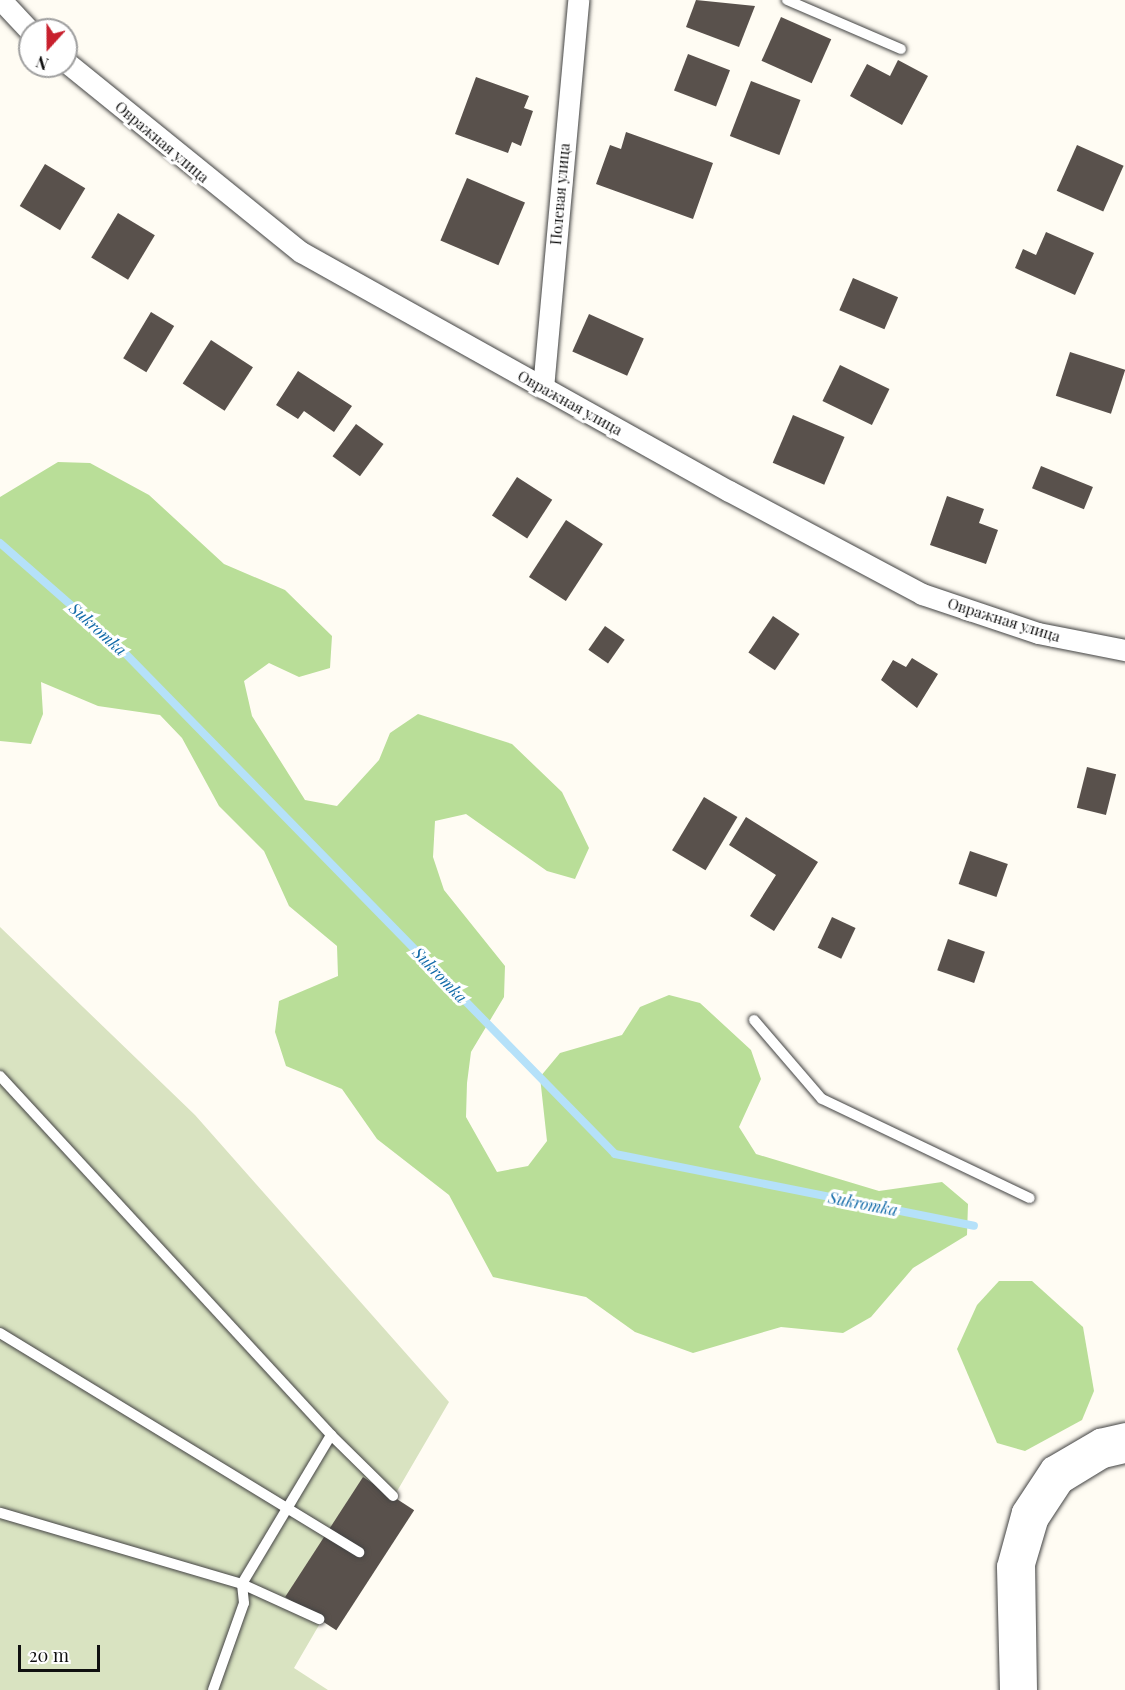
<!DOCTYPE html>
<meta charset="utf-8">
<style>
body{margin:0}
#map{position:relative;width:1125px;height:1690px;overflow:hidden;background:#fffcf3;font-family:"Playfair Display",serif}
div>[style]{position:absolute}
.forest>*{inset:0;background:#b9de98}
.cemetery>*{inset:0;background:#d9e3c1}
.stream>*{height:8px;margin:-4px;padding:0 4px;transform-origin:4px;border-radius:4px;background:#b5e1f9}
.building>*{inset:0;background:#59514c;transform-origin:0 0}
.roads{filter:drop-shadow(0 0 2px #434343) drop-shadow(0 0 2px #434343)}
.service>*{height:10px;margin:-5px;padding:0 5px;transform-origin:5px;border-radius:5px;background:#fff}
.minor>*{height:21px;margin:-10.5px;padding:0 10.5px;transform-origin:10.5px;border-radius:10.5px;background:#fff}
span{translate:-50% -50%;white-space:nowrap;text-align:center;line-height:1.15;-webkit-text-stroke:6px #fff;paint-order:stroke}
.street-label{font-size:15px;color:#101010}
.water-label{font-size:16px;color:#126ba9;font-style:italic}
.north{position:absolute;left:18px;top:18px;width:60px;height:60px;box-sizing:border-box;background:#fff;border:2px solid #9f9f9f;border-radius:50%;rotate:201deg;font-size:16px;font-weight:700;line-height:24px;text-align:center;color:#101010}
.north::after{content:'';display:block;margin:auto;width:21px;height:27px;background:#c8202d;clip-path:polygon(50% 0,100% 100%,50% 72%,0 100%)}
.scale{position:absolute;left:18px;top:1645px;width:82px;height:27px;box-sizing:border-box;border:3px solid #101010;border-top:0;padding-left:8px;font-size:18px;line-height:21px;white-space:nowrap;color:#101010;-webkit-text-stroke:4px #fff;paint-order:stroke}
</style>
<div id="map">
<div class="forest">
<i style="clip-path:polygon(58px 462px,90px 463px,149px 495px,224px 564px,285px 590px,332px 636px,330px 668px,299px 677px,269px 663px,244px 681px,252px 716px,305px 800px,337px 806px,379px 760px,390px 733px,418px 714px,512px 744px,562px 792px,589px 848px,575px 879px,547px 871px,466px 814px,435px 821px,433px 857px,444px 890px,505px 966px,504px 997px,471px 1052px,467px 1083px,466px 1117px,497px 1172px,528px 1166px,547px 1141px,540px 1077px,560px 1053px,622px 1035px,640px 1007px,669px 995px,700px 1003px,751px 1050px,761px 1079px,739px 1127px,756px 1154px,879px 1191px,942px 1182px,968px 1204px,967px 1235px,913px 1268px,871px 1317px,843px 1333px,781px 1327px,693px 1353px,635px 1332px,586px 1297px,493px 1277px,449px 1195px,377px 1139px,342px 1089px,286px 1066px,275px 1032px,279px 1001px,338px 976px,337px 946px,289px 906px,264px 851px,219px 806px,182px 738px,160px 715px,98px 706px,41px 682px,43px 714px,31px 744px,0 741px,0 497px)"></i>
<i style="clip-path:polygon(999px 1281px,1032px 1281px,1083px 1327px,1094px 1391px,1082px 1420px,1025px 1451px,997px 1443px,957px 1349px,977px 1305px)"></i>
</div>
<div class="cemetery">
<i style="clip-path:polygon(0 927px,195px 1115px,449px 1402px,294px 1668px,328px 1690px,0 1690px)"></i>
</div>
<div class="stream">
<i style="left:0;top:543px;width:158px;rotate:41.2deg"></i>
<i style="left:119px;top:647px;width:709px;rotate:45.63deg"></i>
<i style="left:615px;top:1154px;width:366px;rotate:11.3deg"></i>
</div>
<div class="building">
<i style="clip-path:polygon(696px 0,755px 6px,739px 47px,686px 27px)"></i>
<i style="left:781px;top:17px;width:55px;height:48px;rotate:24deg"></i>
<i style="left:688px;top:54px;width:45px;height:39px;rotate:21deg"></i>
<i style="clip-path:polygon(898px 60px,928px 76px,902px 125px,850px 96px,867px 64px,890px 76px)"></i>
<i style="clip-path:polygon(476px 77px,529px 96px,524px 108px,533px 111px,521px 146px,512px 142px,508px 153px,455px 134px)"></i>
<i style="left:751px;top:81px;width:53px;height:59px;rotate:21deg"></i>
<i style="clip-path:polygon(626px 132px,713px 163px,693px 219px,596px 184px,610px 145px,621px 149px)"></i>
<i style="left:1077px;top:145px;width:51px;height:50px;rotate:24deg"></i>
<i style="left:45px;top:164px;width:47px;height:49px;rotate:31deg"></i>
<i style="left:467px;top:178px;width:63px;height:68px;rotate:23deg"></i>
<i style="left:118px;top:213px;width:43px;height:52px;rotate:31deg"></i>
<i style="clip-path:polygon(1046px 232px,1094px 253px,1075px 295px,1015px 268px,1023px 249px,1036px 255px)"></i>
<i style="left:853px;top:278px;width:49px;height:35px;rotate:23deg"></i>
<i style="left:151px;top:312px;width:27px;height:54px;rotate:31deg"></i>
<i style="left:589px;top:314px;width:60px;height:41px;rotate:24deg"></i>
<i style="left:211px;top:340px;width:50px;height:52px;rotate:33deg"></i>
<i style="left:1070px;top:352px;width:58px;height:46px;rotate:18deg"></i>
<i style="left:840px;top:365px;width:55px;height:40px;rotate:26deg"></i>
<i style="clip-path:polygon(298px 371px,352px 406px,334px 432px,304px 411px,298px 419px,276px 405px)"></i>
<i style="left:793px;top:415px;width:56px;height:52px;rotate:23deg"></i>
<i style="left:356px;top:424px;width:34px;height:40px;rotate:36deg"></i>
<i style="left:1041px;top:466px;width:56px;height:24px;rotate:22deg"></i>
<i style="left:517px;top:477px;width:42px;height:46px;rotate:33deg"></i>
<i style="clip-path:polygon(947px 496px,984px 509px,979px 523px,998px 530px,986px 564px,930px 545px)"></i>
<i style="left:566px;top:520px;width:44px;height:68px;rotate:33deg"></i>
<i style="left:773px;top:616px;width:32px;height:44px;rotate:34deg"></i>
<i style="left:605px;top:626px;width:24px;height:29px;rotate:35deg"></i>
<i style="clip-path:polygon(912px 658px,938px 674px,917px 708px,881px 680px,893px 660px,906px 667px)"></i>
<i style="left:1087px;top:767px;width:30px;height:42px;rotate:14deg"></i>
<i style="left:704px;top:797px;width:39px;height:62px;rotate:31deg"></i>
<i style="clip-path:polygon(746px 817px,818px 862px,774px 931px,750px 916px,776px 875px,729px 845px)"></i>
<i style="left:970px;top:851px;width:40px;height:35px;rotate:19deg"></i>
<i style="left:832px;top:917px;width:26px;height:34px;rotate:25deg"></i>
<i style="left:948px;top:939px;width:39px;height:33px;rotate:19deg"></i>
<i style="left:363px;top:1477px;width:61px;height:143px;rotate:33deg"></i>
</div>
<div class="roads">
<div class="service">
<i style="left:787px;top:0;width:124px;rotate:23.3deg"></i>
<i style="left:754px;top:1020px;width:104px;rotate:49.3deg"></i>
<i style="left:822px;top:1099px;width:230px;rotate:25.5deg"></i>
<i style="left:0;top:1076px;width:488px;rotate:47.3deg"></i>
<i style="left:331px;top:1435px;width:174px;rotate:120.9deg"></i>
<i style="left:242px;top:1584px;width:252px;rotate:-163.6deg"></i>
<i style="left:0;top:1333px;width:421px;rotate:31.4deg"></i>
<i style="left:331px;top:1435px;width:87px;rotate:44.5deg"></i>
<i style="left:242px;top:1584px;width:85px;rotate:24.4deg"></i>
<i style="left:213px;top:1690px;width:92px;rotate:-70.4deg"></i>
<i style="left:244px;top:1603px;width:19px;rotate:-96deg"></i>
</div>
<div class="minor">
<i style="left:1px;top:0;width:42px;rotate:46.9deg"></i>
<i style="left:66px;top:62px;width:302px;rotate:39deg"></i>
<i style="left:301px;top:252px;width:490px;rotate:29.2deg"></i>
<i style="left:729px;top:491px;width:219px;rotate:28.1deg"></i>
<i style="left:922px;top:594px;width:122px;rotate:18.6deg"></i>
<i style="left:1038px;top:633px;width:89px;rotate:11.1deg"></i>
<i style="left:543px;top:388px;width:390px;rotate:-84.8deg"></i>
<i style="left:1010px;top:1690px;width:124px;rotate:-91.4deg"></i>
<i style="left:1007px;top:1566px;width:57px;rotate:-74.7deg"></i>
<i style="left:1022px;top:1511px;width:53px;rotate:-56.6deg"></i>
<i style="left:1051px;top:1467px;width:56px;rotate:-30.3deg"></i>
<i style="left:1099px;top:1439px;width:27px;rotate:-13deg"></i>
<i style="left:1026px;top:1690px;width:126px;rotate:-90.9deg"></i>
<i style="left:1024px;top:1564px;width:46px;rotate:-73.5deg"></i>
<i style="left:1037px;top:1520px;width:45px;rotate:-56.7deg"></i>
<i style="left:1062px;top:1482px;width:48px;rotate:-31.4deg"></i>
<i style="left:1103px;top:1457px;width:23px;rotate:-13deg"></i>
</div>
</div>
<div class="street-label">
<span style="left:162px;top:142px;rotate:40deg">Овражная улица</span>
<span style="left:560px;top:194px;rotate:-85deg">Полевая улица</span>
<span style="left:570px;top:403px;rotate:29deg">Овражная улица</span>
<span style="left:1004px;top:620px;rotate:17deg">Овражная улица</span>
</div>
<div class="water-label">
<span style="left:98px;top:629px;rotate:42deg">Sukromka</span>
<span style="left:440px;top:975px;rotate:46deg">Sukromka</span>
<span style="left:863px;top:1204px;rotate:11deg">Sukromka</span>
</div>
<div class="north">N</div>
<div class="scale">20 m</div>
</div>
